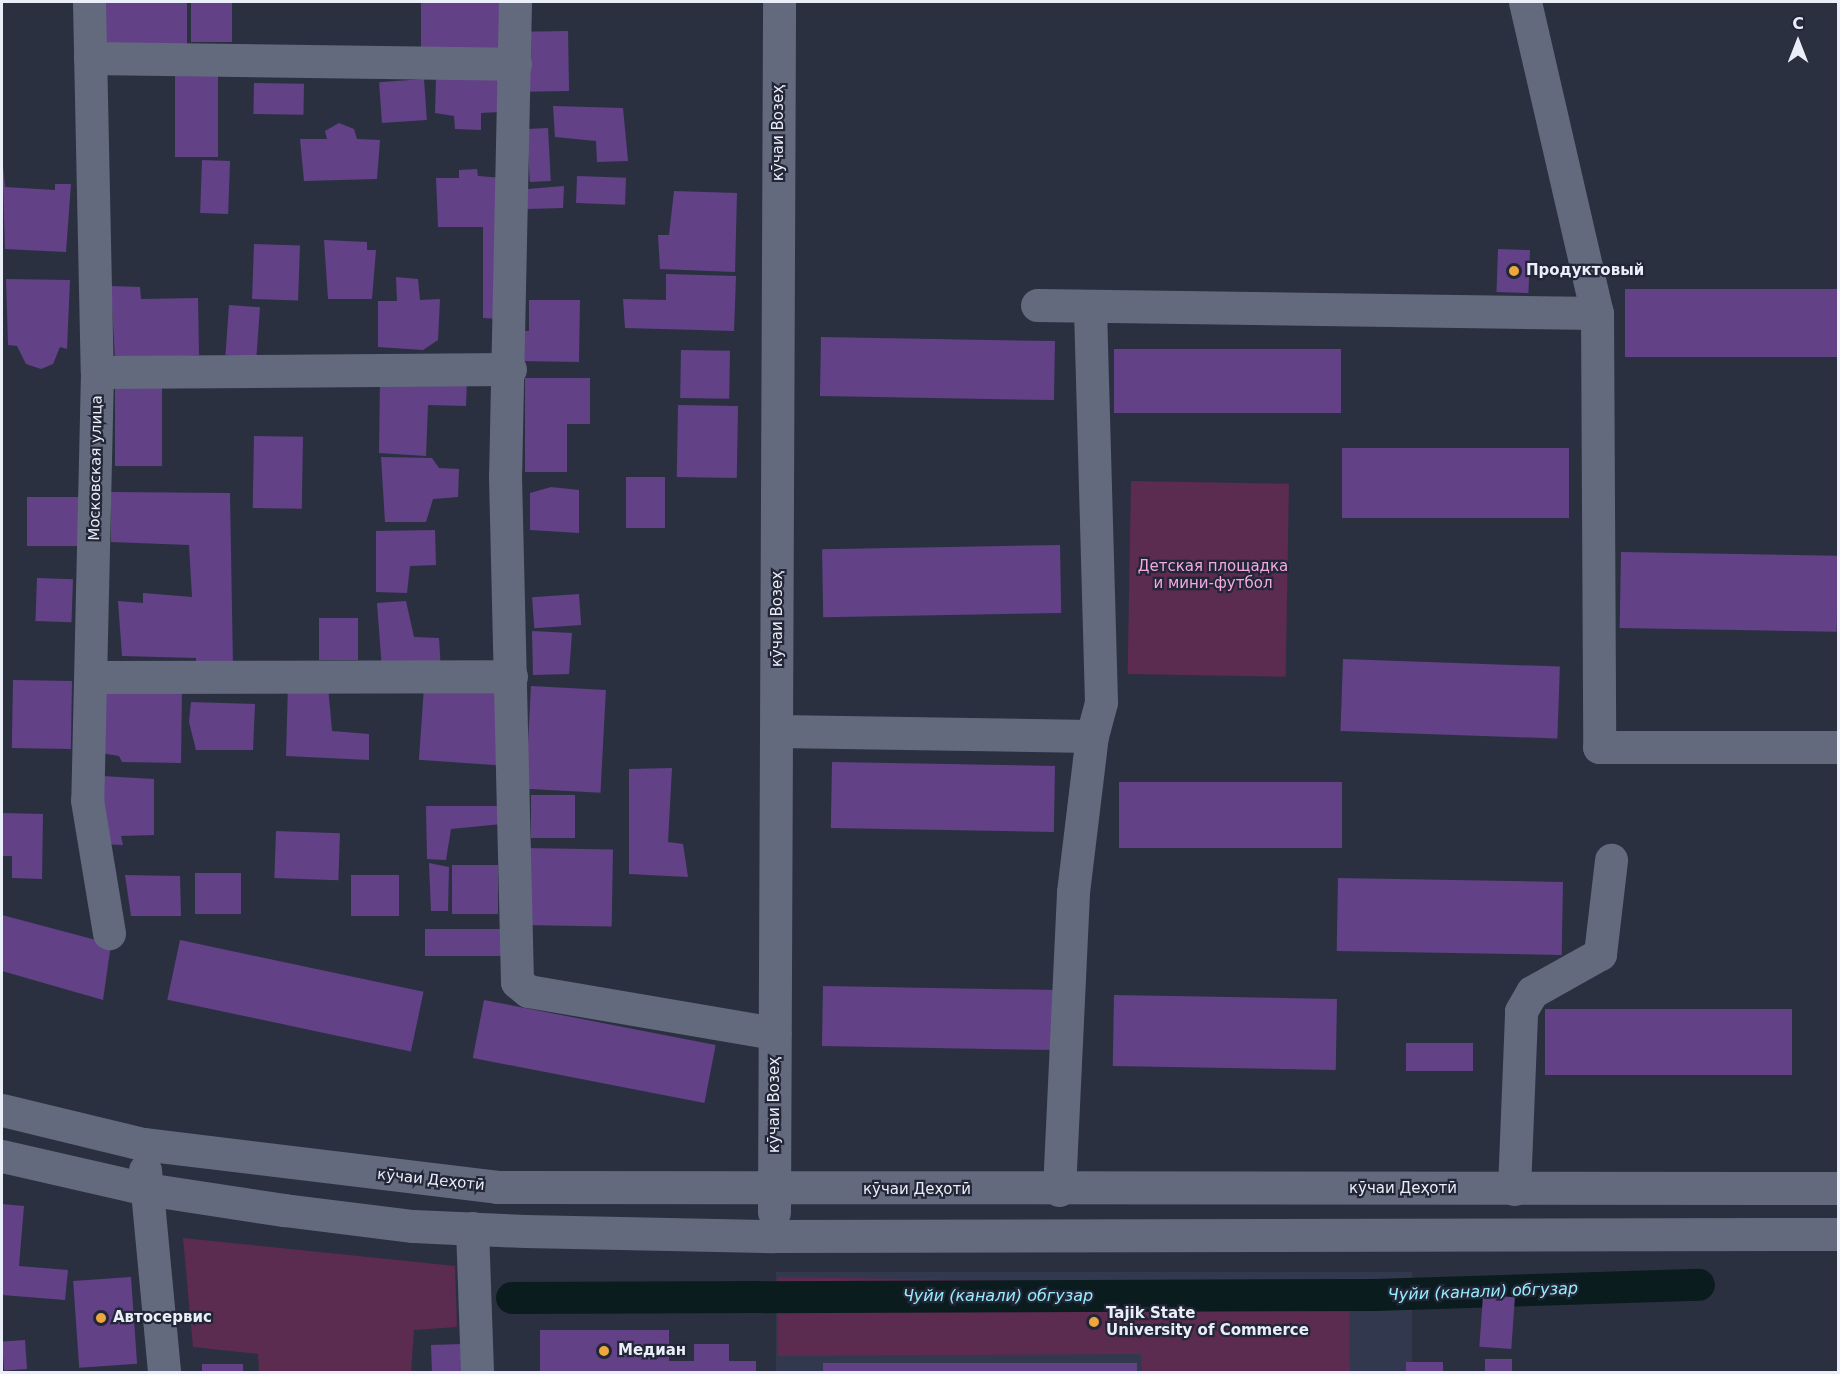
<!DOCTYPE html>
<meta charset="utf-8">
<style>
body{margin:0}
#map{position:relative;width:1840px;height:1374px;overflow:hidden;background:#2b3041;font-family:"DejaVu Sans",sans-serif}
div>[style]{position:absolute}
.built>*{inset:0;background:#32394f;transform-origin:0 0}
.green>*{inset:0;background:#5b2b50;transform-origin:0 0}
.canal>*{height:32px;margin:-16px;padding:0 16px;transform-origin:16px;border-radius:16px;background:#0b1c1e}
.building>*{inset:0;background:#624187;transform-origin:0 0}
.minor>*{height:33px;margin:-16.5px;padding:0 16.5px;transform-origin:16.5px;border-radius:16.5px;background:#646a7d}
.dots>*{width:16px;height:16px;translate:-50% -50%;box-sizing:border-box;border:3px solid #222637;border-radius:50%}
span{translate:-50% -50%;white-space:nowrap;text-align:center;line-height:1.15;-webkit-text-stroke:4.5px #222637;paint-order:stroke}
.street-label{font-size:15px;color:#eaeef9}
.poi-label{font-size:15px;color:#eaeef9;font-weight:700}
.left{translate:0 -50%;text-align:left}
.park-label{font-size:15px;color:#f5a8e2}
.water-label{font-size:16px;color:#95eefb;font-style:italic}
.frame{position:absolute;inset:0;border:3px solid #eaeef9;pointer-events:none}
.north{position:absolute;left:1768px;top:12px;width:60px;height:60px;-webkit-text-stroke:4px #222637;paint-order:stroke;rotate:0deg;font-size:16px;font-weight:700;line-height:24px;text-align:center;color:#eaeef9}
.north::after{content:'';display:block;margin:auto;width:21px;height:27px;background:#eaeef9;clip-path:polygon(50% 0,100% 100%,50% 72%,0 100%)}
</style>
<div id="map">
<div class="built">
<i style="left:776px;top:1272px;width:636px;height:100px"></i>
</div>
<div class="green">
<i style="left:1131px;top:481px;width:158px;height:193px;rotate:1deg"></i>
<i style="clip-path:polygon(183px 1238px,455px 1266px,457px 1327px,414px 1330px,411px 1372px,259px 1372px,258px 1354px,193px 1347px)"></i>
<i style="clip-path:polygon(778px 1277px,1349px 1286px,1350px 1372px,1142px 1372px,1141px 1354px,778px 1356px)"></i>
</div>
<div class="canal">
<i style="left:512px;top:1298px;width:863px;rotate:-0.2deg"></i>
<i style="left:1375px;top:1295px;width:324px;rotate:-1.8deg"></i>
</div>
<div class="building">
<i style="left:99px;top:2px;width:88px;height:44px"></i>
<i style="left:191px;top:2px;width:41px;height:40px"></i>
<i style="left:421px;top:2px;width:78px;height:50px"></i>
<i style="left:568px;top:31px;width:60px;height:45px;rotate:89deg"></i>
<i style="left:175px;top:72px;width:43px;height:85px"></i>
<i style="clip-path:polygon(499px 73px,499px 112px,481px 113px,481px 130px,455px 129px,454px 116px,435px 113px,436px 76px)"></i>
<i style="left:424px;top:79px;width:41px;height:45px;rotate:86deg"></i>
<i style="left:254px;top:83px;width:50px;height:31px;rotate:1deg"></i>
<i style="clip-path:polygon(553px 106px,623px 108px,628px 161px,597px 162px,596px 141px,555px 137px)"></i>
<i style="clip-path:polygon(339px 123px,354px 129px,357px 139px,380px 140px,377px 179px,304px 181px,300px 139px,327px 139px,325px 131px)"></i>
<i style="left:548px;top:128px;width:53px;height:21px;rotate:87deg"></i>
<i style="clip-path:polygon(2px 154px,5px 187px,55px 190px,55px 184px,71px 184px,66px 252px,5px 249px)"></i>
<i style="left:202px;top:160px;width:28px;height:53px;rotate:2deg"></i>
<i style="clip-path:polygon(477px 169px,478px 176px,504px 178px,500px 319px,483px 318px,483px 227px,438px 227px,436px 178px,459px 178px,459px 170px)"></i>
<i style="left:577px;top:176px;width:49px;height:27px;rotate:2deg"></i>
<i style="clip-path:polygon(564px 186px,563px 208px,527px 209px,527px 189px)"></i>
<i style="clip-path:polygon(674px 191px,737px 193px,735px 272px,660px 269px,658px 235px,669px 235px)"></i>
<i style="clip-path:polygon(324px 240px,367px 242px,367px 250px,376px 250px,372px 299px,328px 299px)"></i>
<i style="left:254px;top:244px;width:46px;height:55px;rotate:2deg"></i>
<i style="left:1498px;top:249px;width:32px;height:43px;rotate:2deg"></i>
<i style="clip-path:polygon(666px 274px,736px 276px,734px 331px,625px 328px,623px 299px,666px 300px)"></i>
<i style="clip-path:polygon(396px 277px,418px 279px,420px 300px,440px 299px,438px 340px,423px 350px,378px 347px,378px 301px,397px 301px)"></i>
<i style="clip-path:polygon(6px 279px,70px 280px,67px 349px,60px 347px,53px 364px,41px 369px,26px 364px,17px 346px,8px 345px)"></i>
<i style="clip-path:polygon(111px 286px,140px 287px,141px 299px,198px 298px,199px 355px,115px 360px)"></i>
<i style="left:1625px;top:289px;width:213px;height:68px"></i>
<i style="clip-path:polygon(529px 300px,580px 300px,579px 362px,518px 361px,518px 331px,529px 331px)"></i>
<i style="left:229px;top:305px;width:31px;height:50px;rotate:4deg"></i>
<i style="left:821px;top:337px;width:234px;height:59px;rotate:1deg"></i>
<i style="left:1114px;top:349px;width:227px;height:64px"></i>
<i style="left:681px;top:350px;width:49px;height:48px;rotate:1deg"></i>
<i style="clip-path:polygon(380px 378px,467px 379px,466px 406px,428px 405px,426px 456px,379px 453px)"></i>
<i style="clip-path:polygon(525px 378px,590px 378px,590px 424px,567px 424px,567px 472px,525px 472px)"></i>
<i style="left:115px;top:382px;width:47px;height:84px"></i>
<i style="left:738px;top:406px;width:72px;height:60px;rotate:91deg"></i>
<i style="left:254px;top:436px;width:49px;height:72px;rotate:1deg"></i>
<i style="left:1342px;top:448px;width:227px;height:70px"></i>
<i style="clip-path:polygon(381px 457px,432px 458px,439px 468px,459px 469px,458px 497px,433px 499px,426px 522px,385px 522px)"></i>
<i style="left:626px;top:477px;width:39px;height:51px"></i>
<i style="clip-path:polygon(551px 487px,579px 490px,579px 533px,530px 530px,530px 493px)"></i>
<i style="clip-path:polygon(111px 492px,230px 493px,233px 667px,196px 665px,196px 658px,122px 656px,118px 601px,143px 603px,143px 593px,192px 597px,189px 545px,111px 542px)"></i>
<i style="left:27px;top:497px;width:58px;height:49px"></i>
<i style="clip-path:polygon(435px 530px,436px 565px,410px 566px,407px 593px,376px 592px,376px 531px)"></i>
<i style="left:1060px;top:545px;width:68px;height:238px;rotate:89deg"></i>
<i style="left:1621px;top:552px;width:217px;height:76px;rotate:1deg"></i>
<i style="left:37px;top:578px;width:36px;height:43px;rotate:2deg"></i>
<i style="left:579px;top:594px;width:31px;height:47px;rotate:86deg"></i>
<i style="clip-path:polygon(406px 601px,414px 637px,439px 638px,441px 671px,382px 670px,377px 603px)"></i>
<i style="left:319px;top:618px;width:39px;height:42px"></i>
<i style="clip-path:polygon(532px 631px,572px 633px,569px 674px,533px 675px)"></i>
<i style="left:1343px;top:659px;width:217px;height:72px;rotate:2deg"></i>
<i style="left:13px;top:680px;width:59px;height:68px;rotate:1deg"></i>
<i style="clip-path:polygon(288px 684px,328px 686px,332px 731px,369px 734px,369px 760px,286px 756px)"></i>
<i style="left:531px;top:686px;width:75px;height:103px;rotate:3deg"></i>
<i style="left:424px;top:687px;width:79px;height:73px;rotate:4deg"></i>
<i style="clip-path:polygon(182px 690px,181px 763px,122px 762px,119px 756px,101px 753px,100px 692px)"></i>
<i style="clip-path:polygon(191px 702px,255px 704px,253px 750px,196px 750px,189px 722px)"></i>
<i style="left:832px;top:762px;width:223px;height:66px;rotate:1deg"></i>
<i style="clip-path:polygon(672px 768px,668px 842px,683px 844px,688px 877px,629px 874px,629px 769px)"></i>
<i style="clip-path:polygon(102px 776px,154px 779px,154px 835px,121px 836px,123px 845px,102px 844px)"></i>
<i style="left:1119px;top:782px;width:223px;height:66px"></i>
<i style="left:531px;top:795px;width:44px;height:43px"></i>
<i style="clip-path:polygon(426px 806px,504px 806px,502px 824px,451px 829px,446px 860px,427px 859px)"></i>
<i style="clip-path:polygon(2px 813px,43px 814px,42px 879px,12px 878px,12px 856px,2px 856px)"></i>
<i style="left:276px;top:831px;width:64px;height:47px;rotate:2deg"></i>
<i style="left:524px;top:848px;width:89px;height:77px;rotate:1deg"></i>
<i style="clip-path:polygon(429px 863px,449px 867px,448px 911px,431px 911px)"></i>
<i style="left:452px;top:865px;width:46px;height:49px"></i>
<i style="left:195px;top:873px;width:46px;height:41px"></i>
<i style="clip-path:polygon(125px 875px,180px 876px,181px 916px,131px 916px)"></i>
<i style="left:399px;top:875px;width:41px;height:48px;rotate:90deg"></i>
<i style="left:1338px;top:878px;width:225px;height:73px;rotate:1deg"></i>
<i style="clip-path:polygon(2px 915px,111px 944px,103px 1000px,2px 971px)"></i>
<i style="left:501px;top:929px;width:27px;height:76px;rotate:90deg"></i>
<i style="left:180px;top:940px;width:249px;height:61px;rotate:12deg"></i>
<i style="left:823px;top:986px;width:236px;height:60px;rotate:1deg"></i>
<i style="left:1114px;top:995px;width:223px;height:71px;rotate:1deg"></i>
<i style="left:484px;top:1000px;width:236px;height:59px;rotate:11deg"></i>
<i style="left:1545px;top:1009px;width:247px;height:66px"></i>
<i style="left:1406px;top:1043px;width:67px;height:28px"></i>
<i style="clip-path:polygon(2px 1204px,24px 1206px,19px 1266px,68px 1270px,65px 1300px,2px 1295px)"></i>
<i style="left:131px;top:1277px;width:87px;height:58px;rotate:86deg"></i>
<i style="left:1483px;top:1295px;width:32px;height:52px;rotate:4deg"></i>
<i style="clip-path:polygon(540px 1330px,669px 1330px,669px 1361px,694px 1361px,694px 1344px,729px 1344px,729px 1361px,756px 1361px,756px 1372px,540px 1372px)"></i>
<i style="left:25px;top:1340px;width:29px;height:23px;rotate:86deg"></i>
<i style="left:462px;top:1344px;width:28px;height:31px;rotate:88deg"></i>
<i style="left:1485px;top:1359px;width:27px;height:13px"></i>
<i style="left:1406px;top:1362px;width:37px;height:10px"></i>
<i style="left:1137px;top:1363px;width:9px;height:314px;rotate:90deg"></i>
<i style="left:202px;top:1364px;width:41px;height:8px"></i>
</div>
<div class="minor">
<i style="left:89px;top:2px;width:370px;rotate:88.8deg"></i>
<i style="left:97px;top:372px;width:428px;rotate:91.3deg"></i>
<i style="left:87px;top:800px;width:135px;rotate:80.6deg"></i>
<i style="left:515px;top:2px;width:474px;rotate:91.2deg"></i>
<i style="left:505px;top:476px;width:506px;rotate:88.64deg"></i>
<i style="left:517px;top:982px;width:14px;rotate:39deg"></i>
<i style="left:528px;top:991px;width:250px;rotate:9.7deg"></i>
<i style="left:1525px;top:2px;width:319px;rotate:77deg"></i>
<i style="left:1597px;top:313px;width:434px;rotate:89.7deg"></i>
<i style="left:1599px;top:747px;width:239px"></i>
<i style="left:90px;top:58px;width:425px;rotate:0.8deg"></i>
<i style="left:1037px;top:305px;width:560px;rotate:0.82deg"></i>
<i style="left:97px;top:372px;width:413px;rotate:-0.4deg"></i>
<i style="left:91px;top:677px;width:420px;rotate:-0.1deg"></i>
<i style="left:778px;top:731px;width:314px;rotate:0.9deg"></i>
<i style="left:1092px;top:736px;width:35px;rotate:-75deg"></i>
<i style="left:1101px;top:702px;width:396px;rotate:-91.6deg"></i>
<i style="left:2px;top:1110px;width:145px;rotate:13.6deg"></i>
<i style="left:143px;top:1144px;width:357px;rotate:6.9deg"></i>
<i style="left:497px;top:1187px;width:1341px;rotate:0.04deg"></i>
<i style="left:2px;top:1156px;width:148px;rotate:12.9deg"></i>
<i style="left:146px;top:1189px;width:140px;rotate:8.7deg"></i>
<i style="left:284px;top:1210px;width:130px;rotate:7.1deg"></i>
<i style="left:413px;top:1226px;width:112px;rotate:2.6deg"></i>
<i style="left:525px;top:1231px;width:249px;rotate:1.2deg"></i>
<i style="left:774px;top:1236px;width:1064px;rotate:-0.11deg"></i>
<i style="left:145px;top:1170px;width:203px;rotate:84.6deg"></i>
<i style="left:1514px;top:1189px;width:178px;rotate:-87.7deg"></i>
<i style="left:1521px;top:1011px;width:22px;rotate:-60deg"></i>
<i style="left:1532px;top:992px;width:78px;rotate:-29.2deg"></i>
<i style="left:1600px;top:954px;width:95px;rotate:-83.3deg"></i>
<i style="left:1059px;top:1190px;width:298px;rotate:-87.3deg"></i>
<i style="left:1073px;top:892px;width:157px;rotate:-83.1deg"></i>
<i style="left:774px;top:1212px;width:1210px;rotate:-89.76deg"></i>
<i style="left:472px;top:1228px;width:144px;rotate:88deg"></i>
</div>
<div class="dots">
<i style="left:1514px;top:271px;background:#eea73d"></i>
<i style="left:101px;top:1318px;background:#eea73d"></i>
<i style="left:1094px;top:1322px;background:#eea73d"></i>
<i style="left:604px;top:1351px;background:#eea73d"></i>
</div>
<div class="street-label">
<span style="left:779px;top:133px;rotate:-90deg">кӯчаи Возеҳ</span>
<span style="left:96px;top:468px;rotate:-89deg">Московская улица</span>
<span style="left:778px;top:619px;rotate:-90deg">кӯчаи Возеҳ</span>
<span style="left:775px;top:1105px;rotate:-90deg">кӯчаи Возеҳ</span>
<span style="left:431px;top:1180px;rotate:6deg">кӯчаи Деҳотӣ</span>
<span style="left:1403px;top:1189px">кӯчаи Деҳотӣ</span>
<span style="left:917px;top:1190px">кӯчаи Деҳотӣ</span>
</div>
<div class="poi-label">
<span class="left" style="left:1526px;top:271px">Продуктовый</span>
<span class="left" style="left:1106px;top:1322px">Tajik State<br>University of Commerce</span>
<span class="left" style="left:113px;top:1318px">Автосервис</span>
<span class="left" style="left:618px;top:1351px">Медиан</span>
</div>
<div class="park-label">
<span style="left:1213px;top:575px">Детская площадка<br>и мини-футбол</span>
</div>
<div class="water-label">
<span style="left:1483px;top:1292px;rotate:-2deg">Чуйи (канали) обгузар</span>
<span style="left:998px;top:1296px">Чуйи (канали) обгузар</span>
</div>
<div class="frame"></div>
<div class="north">С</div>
</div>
